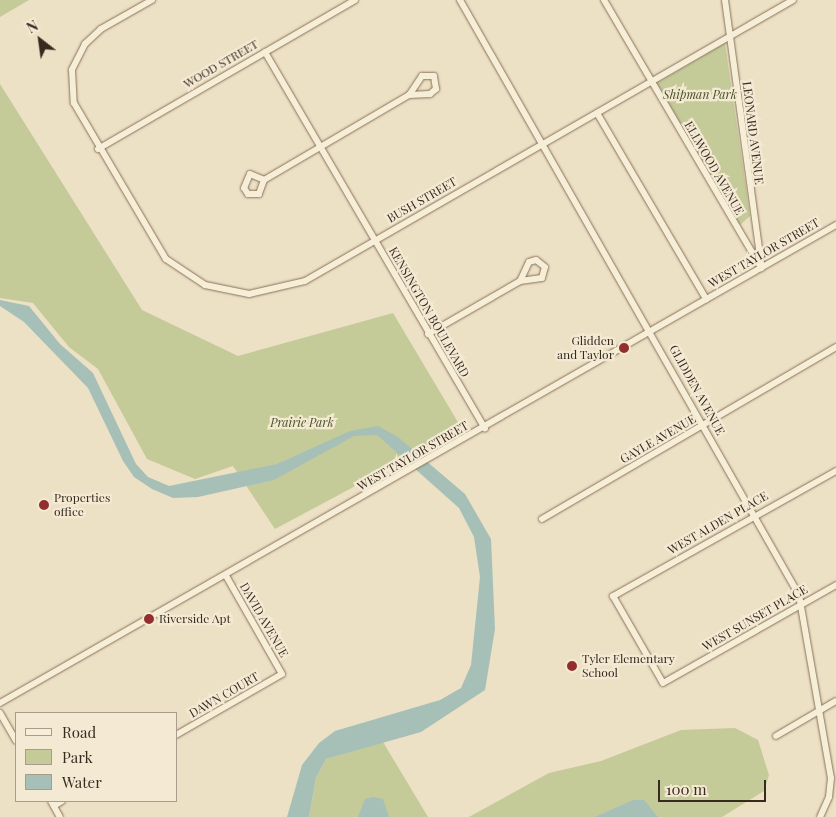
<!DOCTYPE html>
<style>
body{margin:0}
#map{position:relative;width:836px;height:817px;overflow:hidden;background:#ece0c5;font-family:"Playfair Display",serif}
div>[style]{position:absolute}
.green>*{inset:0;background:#c5ca99}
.water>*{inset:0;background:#a6c0b8}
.roads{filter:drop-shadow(0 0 1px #87725b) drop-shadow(0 0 1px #87725b)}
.street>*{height:6px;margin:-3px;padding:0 3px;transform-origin:3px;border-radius:3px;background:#f7eed8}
.dots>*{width:14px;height:14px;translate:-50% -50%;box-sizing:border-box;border:2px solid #f4ead4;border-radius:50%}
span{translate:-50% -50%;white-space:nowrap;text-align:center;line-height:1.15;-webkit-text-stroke:4.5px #f4ead4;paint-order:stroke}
.street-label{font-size:12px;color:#372a1f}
.park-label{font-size:12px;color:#485326;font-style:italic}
.poi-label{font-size:12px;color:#372a1f}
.right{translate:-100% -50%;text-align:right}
.left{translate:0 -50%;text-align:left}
.legend{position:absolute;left:15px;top:712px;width:162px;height:90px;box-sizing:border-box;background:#f4ead4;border:1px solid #a89d8c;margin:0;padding:6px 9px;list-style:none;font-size:15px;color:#372a1f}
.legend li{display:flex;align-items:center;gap:10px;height:25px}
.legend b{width:25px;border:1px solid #a89d8c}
.north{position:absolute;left:15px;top:15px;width:50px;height:50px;-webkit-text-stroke:4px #f4ead4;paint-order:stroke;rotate:330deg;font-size:14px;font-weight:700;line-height:20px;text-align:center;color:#372a1f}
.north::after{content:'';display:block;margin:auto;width:18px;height:22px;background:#372a1f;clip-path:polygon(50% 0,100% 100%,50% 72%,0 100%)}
.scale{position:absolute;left:658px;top:780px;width:108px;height:22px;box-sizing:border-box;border:2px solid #372a1f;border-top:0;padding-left:6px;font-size:15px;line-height:18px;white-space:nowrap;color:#372a1f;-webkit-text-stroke:4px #f4ead4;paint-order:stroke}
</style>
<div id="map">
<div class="green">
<i style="clip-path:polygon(0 0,29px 0,0 17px)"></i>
<i style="clip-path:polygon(725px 43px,750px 216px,740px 225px,657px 83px)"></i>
<i style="clip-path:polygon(0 84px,142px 310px,238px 356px,393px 313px,462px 429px,275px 529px,233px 466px,195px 479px,147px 459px,98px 369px,69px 347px,33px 303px,0 298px)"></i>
<i style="clip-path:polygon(735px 728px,758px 740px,769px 775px,764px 791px,722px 817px,469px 817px,549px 773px,601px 761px,681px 730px)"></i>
<i style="clip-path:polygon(383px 742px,428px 817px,309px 817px,316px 778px,326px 759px)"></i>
</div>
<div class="water">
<i style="clip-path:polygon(0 300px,29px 306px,60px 344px,93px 373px,136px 464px,148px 477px,169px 486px,277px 464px,350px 431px,378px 426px,398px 437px,465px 494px,491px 539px,495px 629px,485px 690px,421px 732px,326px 759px,316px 778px,309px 817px,287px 817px,302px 765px,319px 743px,335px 731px,440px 700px,461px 688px,471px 665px,480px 577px,474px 537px,459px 508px,377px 435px,354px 436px,274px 480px,198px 497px,173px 498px,152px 489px,134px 477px,123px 461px,88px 388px,24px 322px,0 306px)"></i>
<i style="clip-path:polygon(373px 797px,383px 799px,389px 817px,358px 817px,365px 799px)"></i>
<i style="clip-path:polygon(633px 800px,644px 800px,658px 817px,595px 817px)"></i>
</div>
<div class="roads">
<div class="street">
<i style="left:152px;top:0;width:59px;rotate:150.4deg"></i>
<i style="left:101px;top:29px;width:22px;rotate:137deg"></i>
<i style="left:85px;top:44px;width:29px;rotate:117deg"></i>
<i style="left:72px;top:70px;width:33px;rotate:87deg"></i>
<i style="left:74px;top:103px;width:181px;rotate:59.5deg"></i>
<i style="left:166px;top:259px;width:47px;rotate:33.7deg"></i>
<i style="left:205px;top:285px;width:45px;rotate:11.6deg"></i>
<i style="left:249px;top:294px;width:57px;rotate:-13.1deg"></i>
<i style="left:305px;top:281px;width:563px;rotate:-29.93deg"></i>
<i style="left:460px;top:0;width:685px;rotate:60.33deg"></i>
<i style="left:799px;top:595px;width:186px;rotate:80.1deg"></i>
<i style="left:831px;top:778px;width:19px;rotate:96deg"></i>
<i style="left:829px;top:797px;width:22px;rotate:114deg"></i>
<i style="left:604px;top:0;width:311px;rotate:59.6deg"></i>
<i style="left:725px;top:0;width:266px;rotate:82.2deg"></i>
<i style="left:265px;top:52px;width:436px;rotate:59.7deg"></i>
<i style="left:597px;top:113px;width:216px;rotate:59.6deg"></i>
<i style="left:98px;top:149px;width:297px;rotate:-30.1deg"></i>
<i style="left:264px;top:180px;width:15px;rotate:110deg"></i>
<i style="left:259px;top:194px;width:11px;rotate:180deg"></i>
<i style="left:248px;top:194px;width:7px;rotate:-124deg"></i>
<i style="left:244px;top:188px;width:15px;rotate:-67deg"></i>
<i style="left:250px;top:174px;width:15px;rotate:23deg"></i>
<i style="left:264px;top:180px;width:168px;rotate:-30.4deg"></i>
<i style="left:409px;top:95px;width:21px;rotate:-3deg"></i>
<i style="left:430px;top:94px;width:8px;rotate:-40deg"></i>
<i style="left:436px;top:89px;width:13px;rotate:-99deg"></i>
<i style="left:434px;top:76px;width:12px;rotate:180deg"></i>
<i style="left:422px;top:76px;width:23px;rotate:124deg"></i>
<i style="left:428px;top:334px;width:106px;rotate:-29.9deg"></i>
<i style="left:520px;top:281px;width:22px;rotate:-8deg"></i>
<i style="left:542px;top:278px;width:11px;rotate:-75deg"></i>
<i style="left:545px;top:267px;width:11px;rotate:-142deg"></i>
<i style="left:536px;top:260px;width:7px;rotate:164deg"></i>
<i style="left:529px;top:262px;width:21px;rotate:115deg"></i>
<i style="left:836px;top:471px;width:256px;rotate:150.7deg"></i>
<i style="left:613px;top:596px;width:100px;rotate:60.1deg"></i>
<i style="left:663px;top:683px;width:199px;rotate:-29.5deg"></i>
<i style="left:542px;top:519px;width:341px;rotate:-30.3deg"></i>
<i style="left:0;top:703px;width:963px;rotate:-29.76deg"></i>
<i style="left:0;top:713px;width:32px;rotate:60deg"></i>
<i style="left:176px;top:735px;width:122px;rotate:-29.9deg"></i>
<i style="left:282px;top:674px;width:113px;rotate:-119.7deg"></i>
<i style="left:776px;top:736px;width:69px;rotate:-30.3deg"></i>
<i style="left:51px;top:801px;width:18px;rotate:61deg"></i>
<i style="left:54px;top:806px;width:9px;rotate:-32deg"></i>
</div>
</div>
<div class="dots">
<i style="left:624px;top:348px;background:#932e30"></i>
<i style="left:44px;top:505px;background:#932e30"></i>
<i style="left:149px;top:619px;background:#932e30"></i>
<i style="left:572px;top:666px;background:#932e30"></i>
</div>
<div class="street-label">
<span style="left:221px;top:64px;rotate:-30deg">WOOD STREET</span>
<span style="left:753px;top:133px;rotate:83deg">LEONARD AVENUE</span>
<span style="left:714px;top:168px;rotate:60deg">ELLWOOD AVENUE</span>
<span style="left:422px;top:200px;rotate:-30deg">BUSH STREET</span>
<span style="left:764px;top:253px;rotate:-30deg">WEST TAYLOR STREET</span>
<span style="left:429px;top:312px;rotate:60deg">KENSINGTON BOULEVARD</span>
<span style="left:697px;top:390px;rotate:61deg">GLIDDEN AVENUE</span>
<span style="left:658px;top:439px;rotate:-30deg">GAYLE AVENUE</span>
<span style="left:413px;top:456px;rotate:-30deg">WEST TAYLOR STREET</span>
<span style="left:718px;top:523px;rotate:-30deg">WEST ALDEN PLACE</span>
<span style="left:755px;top:618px;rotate:-30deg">WEST SUNSET PLACE</span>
<span style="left:264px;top:620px;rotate:60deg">DAVID AVENUE</span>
<span style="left:224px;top:695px;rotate:-30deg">DAWN COURT</span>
</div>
<div class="park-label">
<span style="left:700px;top:95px">Shipman Park</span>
<span style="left:302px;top:423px">Prairie Park</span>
</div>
<div class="poi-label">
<span class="right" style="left:614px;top:348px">Glidden<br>and Taylor</span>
<span class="left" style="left:54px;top:505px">Properties<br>office</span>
<span class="left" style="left:159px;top:619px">Riverside Apt</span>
<span class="left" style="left:582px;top:666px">Tyler Elementary<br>School</span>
</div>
<ul class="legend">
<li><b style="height:6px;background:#f7eed8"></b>Road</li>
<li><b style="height:14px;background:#c5ca99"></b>Park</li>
<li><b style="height:14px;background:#a6c0b8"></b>Water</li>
</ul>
<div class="north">N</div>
<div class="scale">100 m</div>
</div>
